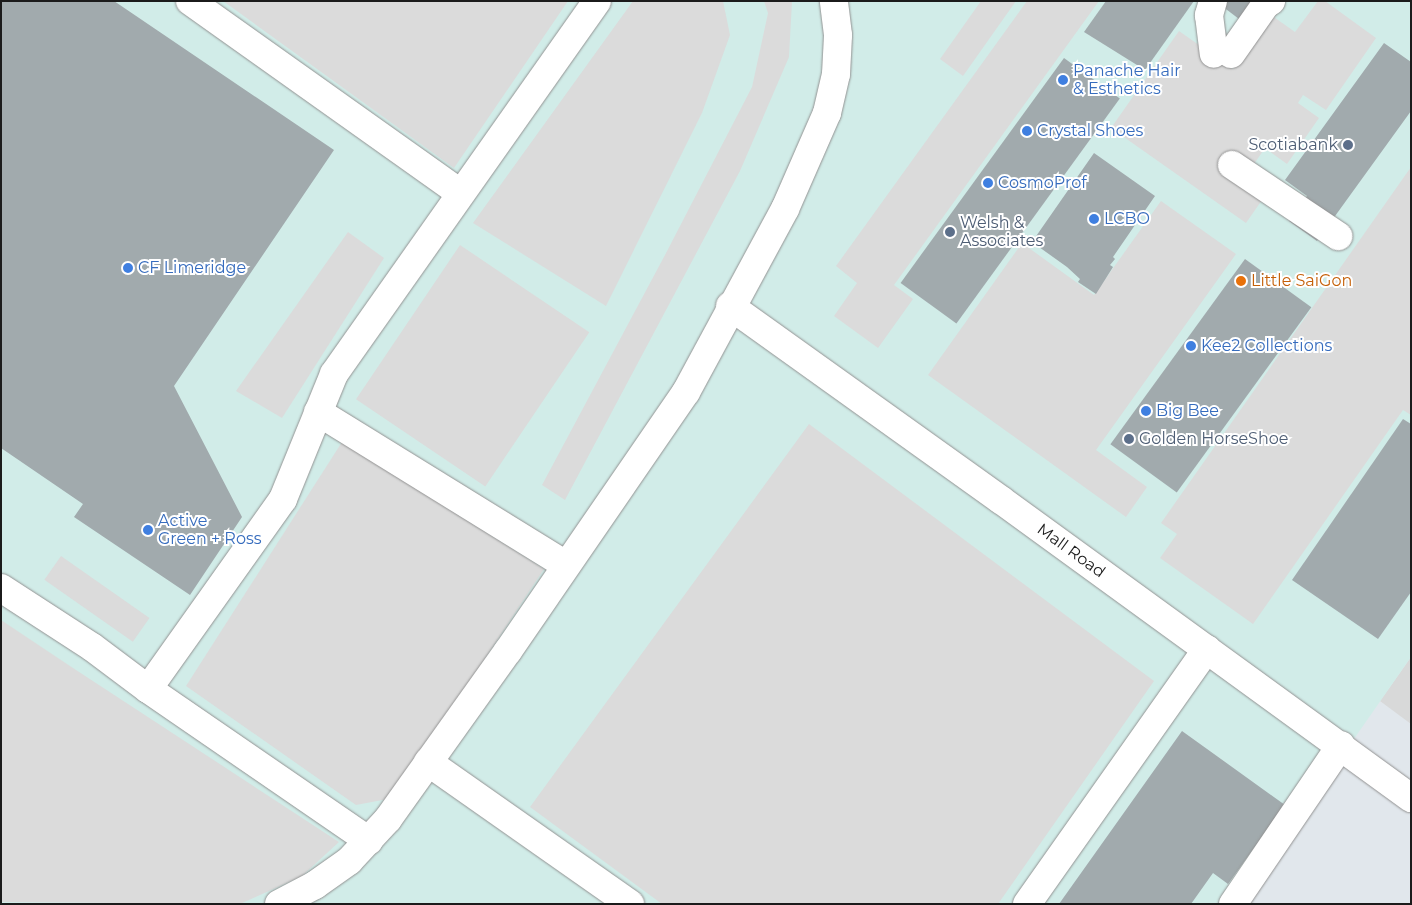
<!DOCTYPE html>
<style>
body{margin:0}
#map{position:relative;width:1412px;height:905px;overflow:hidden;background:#e1e7ec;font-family:Montserrat,sans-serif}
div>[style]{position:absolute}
.residential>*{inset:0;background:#d8d9d9}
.commercial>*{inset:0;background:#d1ece8}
.parking>*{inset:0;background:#dbdbdb;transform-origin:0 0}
.building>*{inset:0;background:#a1aaad;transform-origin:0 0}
.roads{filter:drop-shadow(0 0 1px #929292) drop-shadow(0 0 1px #929292)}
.minor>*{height:28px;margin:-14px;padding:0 14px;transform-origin:14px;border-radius:14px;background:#fff}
.dots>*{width:14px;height:14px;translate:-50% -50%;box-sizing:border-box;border:2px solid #fff;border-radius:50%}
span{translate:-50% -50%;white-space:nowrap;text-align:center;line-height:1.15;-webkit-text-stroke:4px #fff;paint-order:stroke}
.shop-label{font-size:16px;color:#366cbe}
.left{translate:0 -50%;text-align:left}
.service-label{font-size:16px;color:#4e5e75}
.right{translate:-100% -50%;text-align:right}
.food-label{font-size:16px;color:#c56008}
.street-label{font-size:16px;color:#1b1b1b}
.frame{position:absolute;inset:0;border:2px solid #1b1b1b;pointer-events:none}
</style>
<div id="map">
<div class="residential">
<i style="clip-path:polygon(1411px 657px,1411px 724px,1380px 701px)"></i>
</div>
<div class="commercial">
<i style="clip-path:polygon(1px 1px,1411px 1px,1411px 657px,1239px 904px,1px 904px)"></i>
</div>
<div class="parking">
<i style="clip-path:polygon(223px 1px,568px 1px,454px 168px)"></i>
<i style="clip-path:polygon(633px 1px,723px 1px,730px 35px,702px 113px,606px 306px,473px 223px)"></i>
<i style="clip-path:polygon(764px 1px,792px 1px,789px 57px,740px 171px,565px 500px,542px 485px,665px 255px,752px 87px,768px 13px)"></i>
<i style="clip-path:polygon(981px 1px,1016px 1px,963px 76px,940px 59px)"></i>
<i style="clip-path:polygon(1027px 1px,1099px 1px,894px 285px,913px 299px,878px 348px,834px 316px,857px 283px,836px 266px)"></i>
<i style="clip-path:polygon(1318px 1px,1325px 1px,1376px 38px,1326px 110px,1303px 95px,1298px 103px,1319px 118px,1287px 164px,1265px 148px,1254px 164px,1276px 180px,1246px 223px,1111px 128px,1179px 31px,1233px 69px,1271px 15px,1295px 32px)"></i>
<i style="clip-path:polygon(1411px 167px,1411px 415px,1403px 410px,1253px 624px,1160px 558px,1177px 534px,1161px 523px)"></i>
<i style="clip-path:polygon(1161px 201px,1236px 254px,1096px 450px,1147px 487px,1126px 517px,928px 375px,1022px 243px,1094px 295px)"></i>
<i style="clip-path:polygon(348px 232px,384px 258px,282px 418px,236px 391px)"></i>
<i style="left:460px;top:245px;width:156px;height:186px;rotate:34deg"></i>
<i style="clip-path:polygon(809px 424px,1154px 681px,998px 904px,662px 904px,530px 807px)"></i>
<i style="clip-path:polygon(342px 442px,544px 569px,393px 798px,356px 805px,186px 686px)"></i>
<i style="left:61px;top:556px;width:108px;height:29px;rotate:35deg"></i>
<i style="clip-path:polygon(1px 620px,73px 668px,339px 842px,302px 876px,240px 904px,1px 902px)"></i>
</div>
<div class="building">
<i style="clip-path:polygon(1px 1px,114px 1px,334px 150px,174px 386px,242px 517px,190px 595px,74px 517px,83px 504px,1px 448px)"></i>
<i style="clip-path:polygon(1106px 1px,1194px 1px,1145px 70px,1084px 32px)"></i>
<i style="clip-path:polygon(1219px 1px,1253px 1px,1239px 19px,1218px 3px)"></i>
<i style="clip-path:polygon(1384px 43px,1411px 62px,1411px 111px,1317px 241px,1289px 221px,1307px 196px,1285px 180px)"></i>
<i style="left:1064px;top:58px;width:69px;height:278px;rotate:36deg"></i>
<i style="clip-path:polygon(1094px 153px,1155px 196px,1113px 257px,1115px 259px,1110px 265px,1113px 267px,1096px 294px,1078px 282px,1080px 279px,1067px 267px,1032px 242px)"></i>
<i style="left:1245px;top:259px;width:82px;height:229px;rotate:36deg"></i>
<i style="clip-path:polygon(1403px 419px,1411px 424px,1411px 592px,1378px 639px,1292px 580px)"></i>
<i style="clip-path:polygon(1182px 731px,1285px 805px,1228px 884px,1213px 873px,1191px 904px,1059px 904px)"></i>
</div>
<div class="roads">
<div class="minor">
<i style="left:190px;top:1px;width:331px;rotate:35.4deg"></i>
<i style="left:1213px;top:1px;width:15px;rotate:106deg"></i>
<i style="left:1209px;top:15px;width:39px;rotate:83deg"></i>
<i style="left:1231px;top:54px;width:61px;rotate:-55deg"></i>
<i style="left:1266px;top:4px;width:6px;rotate:-31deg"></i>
<i style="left:1232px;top:165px;width:128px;rotate:33.8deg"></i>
<i style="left:730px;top:306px;width:333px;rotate:35.6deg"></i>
<i style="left:1001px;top:500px;width:507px;rotate:36.01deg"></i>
<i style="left:318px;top:412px;width:291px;rotate:31.7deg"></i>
<i style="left:1px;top:588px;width:108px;rotate:33deg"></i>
<i style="left:92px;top:647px;width:70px;rotate:36.9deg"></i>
<i style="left:148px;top:689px;width:268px;rotate:34.5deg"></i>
<i style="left:148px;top:689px;width:233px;rotate:-54.6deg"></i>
<i style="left:283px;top:499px;width:135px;rotate:-67.8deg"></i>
<i style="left:334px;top:374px;width:456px;rotate:-54.8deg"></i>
<i style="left:428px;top:762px;width:247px;rotate:35.1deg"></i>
<i style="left:279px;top:904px;width:41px;rotate:-27.8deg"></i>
<i style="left:315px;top:885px;width:42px;rotate:-35.2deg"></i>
<i style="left:349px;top:861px;width:57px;rotate:-47.1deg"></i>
<i style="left:388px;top:819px;width:206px;rotate:-54.5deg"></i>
<i style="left:508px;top:651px;width:314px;rotate:-55.5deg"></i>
<i style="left:686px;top:392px;width:208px;rotate:-61.6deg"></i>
<i style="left:785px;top:209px;width:105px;rotate:-66.4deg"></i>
<i style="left:827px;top:113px;width:40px;rotate:-77deg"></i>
<i style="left:836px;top:74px;width:39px;rotate:-87deg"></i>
<i style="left:838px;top:35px;width:34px;rotate:-97deg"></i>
<i style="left:1027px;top:904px;width:312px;rotate:-54.8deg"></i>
<i style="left:1233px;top:904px;width:192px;rotate:-55.8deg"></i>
</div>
</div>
<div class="dots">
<i style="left:1063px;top:80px;background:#3f7fe0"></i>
<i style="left:1027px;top:131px;background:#3f7fe0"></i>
<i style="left:1348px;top:145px;background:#5c6f8a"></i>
<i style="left:988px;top:183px;background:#3f7fe0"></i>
<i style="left:1094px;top:219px;background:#3f7fe0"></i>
<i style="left:950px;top:232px;background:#5c6f8a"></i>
<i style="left:128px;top:268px;background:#3f7fe0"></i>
<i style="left:1241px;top:281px;background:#e8710a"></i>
<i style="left:1191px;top:346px;background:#3f7fe0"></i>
<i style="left:1146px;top:411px;background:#3f7fe0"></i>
<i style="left:1129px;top:439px;background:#5c6f8a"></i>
<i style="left:148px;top:530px;background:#3f7fe0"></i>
</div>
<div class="shop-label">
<span class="left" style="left:1073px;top:80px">Panache Hair<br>&amp; Esthetics</span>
<span class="left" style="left:1037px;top:131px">Crystal Shoes</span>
<span class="left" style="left:998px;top:183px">CosmoProf</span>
<span class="left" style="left:1104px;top:219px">LCBO</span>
<span class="left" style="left:138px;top:268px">CF Limeridge</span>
<span class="left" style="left:1201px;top:346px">Kee2 Collections</span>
<span class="left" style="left:1156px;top:411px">Big Bee</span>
<span class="left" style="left:158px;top:530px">Active<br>Green + Ross</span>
</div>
<div class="service-label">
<span class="right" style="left:1338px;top:145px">Scotiabank</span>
<span class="left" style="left:960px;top:232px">Welsh &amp;<br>Associates</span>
<span class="left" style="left:1139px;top:439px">Golden HorseShoe</span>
</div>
<div class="food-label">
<span class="left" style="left:1251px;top:281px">Little SaiGon</span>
</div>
<div class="street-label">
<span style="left:1071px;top:551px;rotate:36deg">Mall Road</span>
</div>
<div class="frame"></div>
</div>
